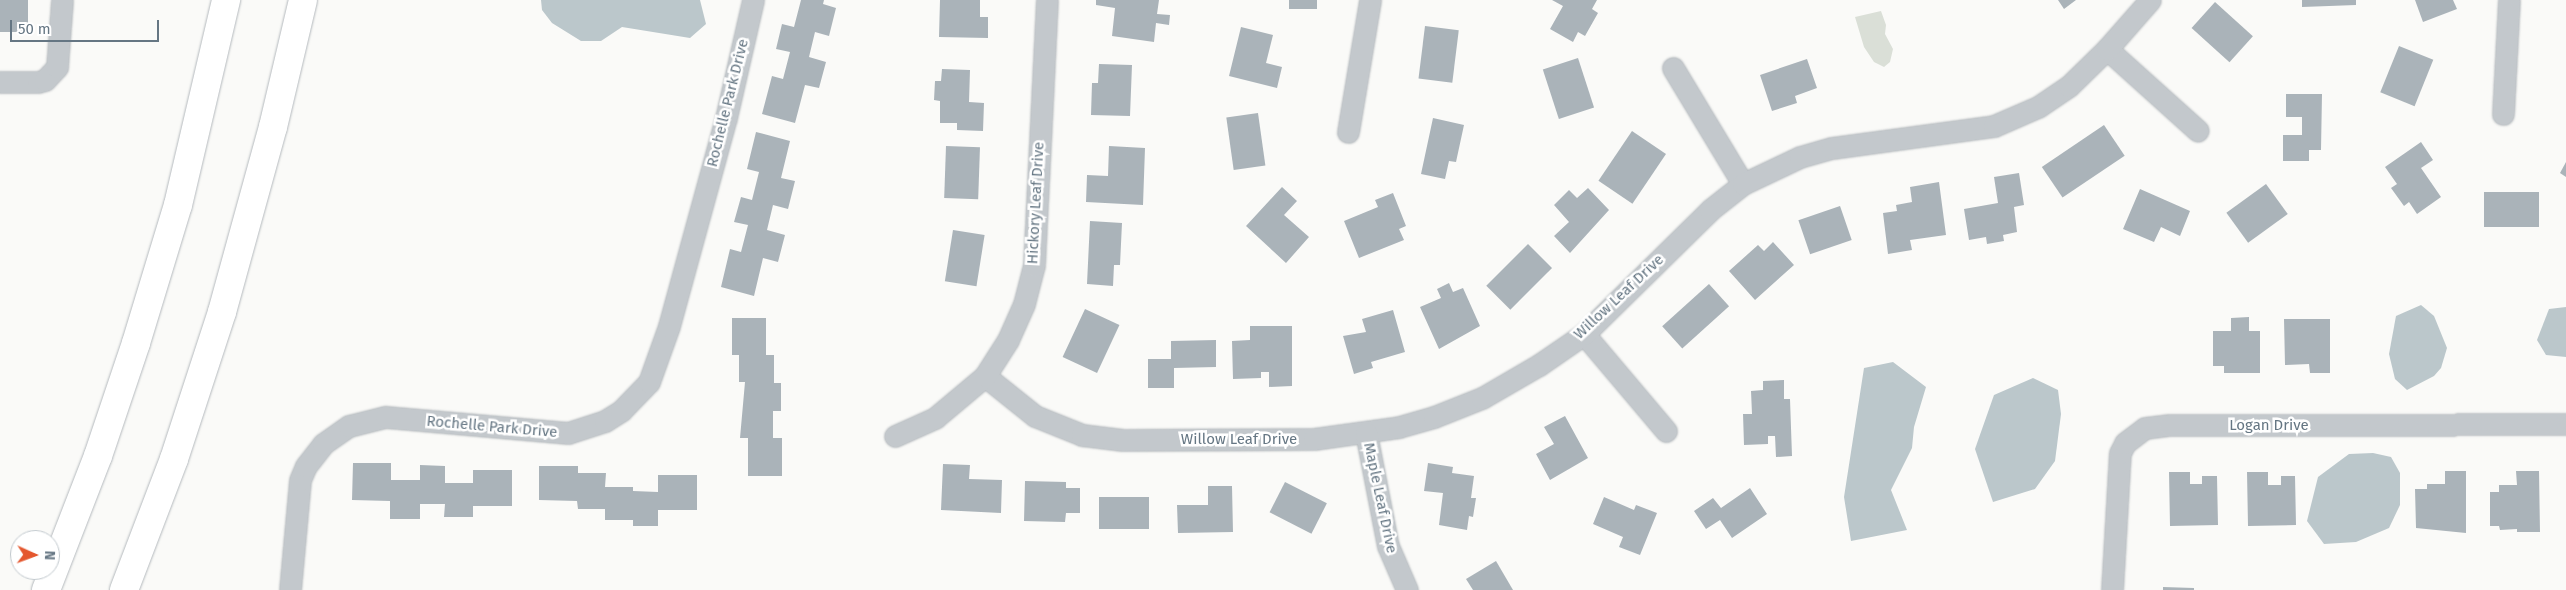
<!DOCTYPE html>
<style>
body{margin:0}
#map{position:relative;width:2566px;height:590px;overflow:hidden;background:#fafaf8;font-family:"Fira Sans",sans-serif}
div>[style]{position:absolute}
.green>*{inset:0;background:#dadfd7}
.water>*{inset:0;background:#bbc7cb}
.building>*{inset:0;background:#aab3b9;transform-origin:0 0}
.roads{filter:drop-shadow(0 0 1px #b4b9bd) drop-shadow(0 0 1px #b4b9bd)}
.street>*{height:21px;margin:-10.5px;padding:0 10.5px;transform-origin:10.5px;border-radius:10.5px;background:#c3c8cc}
.highway>*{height:28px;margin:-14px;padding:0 14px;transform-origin:14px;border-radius:14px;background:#fff}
span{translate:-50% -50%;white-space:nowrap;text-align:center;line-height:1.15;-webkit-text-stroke:5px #fff;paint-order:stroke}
.street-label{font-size:15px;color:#657683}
.north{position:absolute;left:10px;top:530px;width:50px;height:50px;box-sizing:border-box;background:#fff;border:1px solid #c1c8cd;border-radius:50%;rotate:92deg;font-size:14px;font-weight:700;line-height:20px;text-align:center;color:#657683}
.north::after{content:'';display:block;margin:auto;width:18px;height:22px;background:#e4572e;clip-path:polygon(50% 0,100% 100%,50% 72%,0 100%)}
.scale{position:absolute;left:10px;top:20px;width:149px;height:22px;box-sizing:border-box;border:2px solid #657683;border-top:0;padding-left:6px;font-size:15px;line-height:18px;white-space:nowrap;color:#657683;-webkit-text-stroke:4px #fff;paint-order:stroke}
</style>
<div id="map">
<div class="green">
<i style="clip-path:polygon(1881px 11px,1886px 25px,1885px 34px,1893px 49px,1890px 62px,1884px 67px,1874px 62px,1864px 47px,1855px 17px)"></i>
</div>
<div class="water">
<i style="clip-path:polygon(541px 0,700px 0,706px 24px,690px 38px,622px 27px,601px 41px,581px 41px,552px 23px,542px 10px)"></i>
<i style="clip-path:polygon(2421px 305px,2434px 316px,2447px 348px,2441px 368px,2434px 376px,2407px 390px,2395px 379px,2389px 354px,2396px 316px)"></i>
<i style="clip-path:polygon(2566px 307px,2566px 357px,2546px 355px,2537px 340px,2549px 309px)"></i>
<i style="clip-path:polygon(1893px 362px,1926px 387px,1914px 427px,1912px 448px,1891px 490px,1907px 530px,1851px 541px,1844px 497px,1864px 368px)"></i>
<i style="clip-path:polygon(2033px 378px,2058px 390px,2061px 414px,2055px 461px,2035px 489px,1993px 502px,1975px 449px,1994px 395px)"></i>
<i style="clip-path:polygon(2373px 453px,2391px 457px,2400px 473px,2400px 505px,2389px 528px,2356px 542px,2324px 544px,2307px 521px,2318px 477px,2349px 454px)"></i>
</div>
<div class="building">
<i style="left:0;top:0;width:28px;height:32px"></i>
<i style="clip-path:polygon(801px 0,824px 0,823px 4px,836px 8px,829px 36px,815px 32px,809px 57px,826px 62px,819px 88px,805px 85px,795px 123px,762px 114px,772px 76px,783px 79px,790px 52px,776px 49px,782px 24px,794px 27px)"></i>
<i style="clip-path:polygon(940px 0,980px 0,980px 17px,988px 17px,988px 38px,939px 37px)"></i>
<i style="clip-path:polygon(1096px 0,1159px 0,1157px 14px,1170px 15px,1169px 25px,1156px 23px,1154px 42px,1112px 36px,1115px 8px,1096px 5px)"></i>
<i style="left:1289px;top:0;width:28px;height:9px"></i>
<i style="clip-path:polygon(1552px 0,1597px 0,1592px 9px,1598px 13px,1585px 36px,1578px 32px,1573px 42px,1550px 29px,1563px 6px)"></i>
<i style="clip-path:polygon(2058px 0,2076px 0,2064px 9px)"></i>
<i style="clip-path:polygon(2302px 0,2356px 0,2356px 5px,2302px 7px)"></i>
<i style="clip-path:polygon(2415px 0,2453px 0,2457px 9px,2423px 22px)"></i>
<i style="left:2215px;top:2px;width:51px;height:35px;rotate:42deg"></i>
<i style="left:1425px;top:26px;width:34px;height:53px;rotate:7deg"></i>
<i style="clip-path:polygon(1241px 27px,1273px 35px,1266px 63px,1282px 67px,1277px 88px,1229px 76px)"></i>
<i style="left:2399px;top:46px;width:37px;height:50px;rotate:22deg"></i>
<i style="left:1578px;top:58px;width:52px;height:37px;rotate:72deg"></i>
<i style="clip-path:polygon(1807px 59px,1817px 88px,1795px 96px,1797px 103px,1772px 111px,1760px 75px)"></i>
<i style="clip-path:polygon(1099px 64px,1132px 65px,1130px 116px,1091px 115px,1092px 83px,1098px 83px)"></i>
<i style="clip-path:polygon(942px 69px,970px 70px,969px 102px,984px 103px,983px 131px,957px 130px,957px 123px,940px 123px,940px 101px,934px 100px,935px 81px,941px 81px)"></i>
<i style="clip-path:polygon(2286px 94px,2322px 94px,2321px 150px,2309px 150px,2309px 161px,2283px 161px,2283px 135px,2302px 135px,2302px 117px,2286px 117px)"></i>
<i style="left:1258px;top:113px;width:53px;height:32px;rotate:82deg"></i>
<i style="clip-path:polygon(1433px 118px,1464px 125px,1456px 162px,1449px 161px,1445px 179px,1421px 174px)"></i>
<i style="left:2104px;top:125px;width:37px;height:75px;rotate:56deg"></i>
<i style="left:1632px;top:131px;width:41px;height:60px;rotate:34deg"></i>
<i style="clip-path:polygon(756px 132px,790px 141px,781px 178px,795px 181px,788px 209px,773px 205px,767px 230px,785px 235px,778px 262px,763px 258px,754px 296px,721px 287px,730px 249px,741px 252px,748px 225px,734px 222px,741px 197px,752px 200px,759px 172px,747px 169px)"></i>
<i style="clip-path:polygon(2421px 142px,2433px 160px,2421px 168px,2441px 197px,2417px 214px,2409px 202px,2404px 206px,2391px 188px,2397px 184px,2385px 167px)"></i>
<i style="left:946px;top:146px;width:34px;height:52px;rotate:2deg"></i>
<i style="clip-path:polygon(1109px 146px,1145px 148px,1143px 205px,1086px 202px,1087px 175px,1108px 176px)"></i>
<i style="clip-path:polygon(2566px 162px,2566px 177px,2560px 173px)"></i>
<i style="clip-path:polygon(2019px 173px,2024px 205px,2014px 207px,2017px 232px,2003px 235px,2004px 241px,1987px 244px,1986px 237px,1969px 240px,1964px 209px,1998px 203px,1994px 177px)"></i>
<i style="clip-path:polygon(1939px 182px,1946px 235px,1910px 240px,1912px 250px,1888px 254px,1883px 213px,1897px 211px,1896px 205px,1912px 202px,1910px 187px)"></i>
<i style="left:2266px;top:184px;width:37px;height:49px;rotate:54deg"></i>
<i style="clip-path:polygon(1282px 187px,1297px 201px,1284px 215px,1309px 237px,1286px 263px,1246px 226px)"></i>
<i style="clip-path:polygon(1588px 188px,1609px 210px,1570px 253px,1554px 236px,1569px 222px,1554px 205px,1569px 190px,1577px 198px)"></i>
<i style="clip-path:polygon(2140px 189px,2190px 211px,2180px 236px,2161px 227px,2154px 242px,2123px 229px)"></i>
<i style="left:2484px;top:192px;width:55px;height:35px"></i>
<i style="clip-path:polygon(1393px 193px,1406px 226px,1399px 229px,1404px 240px,1359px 258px,1344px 221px,1378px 207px,1375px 200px)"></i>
<i style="left:1840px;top:206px;width:36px;height:44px;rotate:71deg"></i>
<i style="clip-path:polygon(1090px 221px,1122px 223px,1120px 265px,1114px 265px,1113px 286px,1087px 284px)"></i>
<i style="left:953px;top:230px;width:32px;height:52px;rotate:9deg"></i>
<i style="clip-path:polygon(1773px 242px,1794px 265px,1755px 300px,1729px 271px,1758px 245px,1764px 251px)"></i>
<i style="left:1528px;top:244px;width:34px;height:59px;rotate:45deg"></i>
<i style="clip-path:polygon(1449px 283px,1453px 292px,1463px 288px,1480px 326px,1439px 349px,1420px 307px,1441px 298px,1437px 289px)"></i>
<i style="left:1709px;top:284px;width:30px;height:63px;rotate:48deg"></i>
<i style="left:1085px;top:309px;width:38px;height:53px;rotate:25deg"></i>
<i style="clip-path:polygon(1393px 310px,1405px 352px,1371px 362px,1373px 368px,1354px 374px,1343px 336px,1366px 332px,1362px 319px)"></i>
<i style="clip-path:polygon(2249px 317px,2249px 331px,2260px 331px,2260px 373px,2224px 373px,2224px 366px,2213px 366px,2213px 331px,2231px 331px,2231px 318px)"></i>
<i style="clip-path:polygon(732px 318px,766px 318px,766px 355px,774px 355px,774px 383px,781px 383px,781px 411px,773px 411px,773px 438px,782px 438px,782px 476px,748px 476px,748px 438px,740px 438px,745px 382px,739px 382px,739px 355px,732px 355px)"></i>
<i style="clip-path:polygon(2284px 319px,2330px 319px,2330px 373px,2310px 373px,2309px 364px,2285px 365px)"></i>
<i style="clip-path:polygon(1250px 326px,1292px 326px,1292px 386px,1269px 387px,1269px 372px,1261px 372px,1261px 378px,1233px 379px,1232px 341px,1250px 340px)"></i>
<i style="clip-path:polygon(1216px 340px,1216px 367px,1174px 368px,1174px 388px,1148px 388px,1148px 359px,1171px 359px,1171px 341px)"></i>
<i style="clip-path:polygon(1784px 380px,1784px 399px,1790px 399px,1792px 456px,1776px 457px,1775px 436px,1768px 436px,1768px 444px,1744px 445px,1743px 414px,1752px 414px,1751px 391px,1763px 390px,1763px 381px)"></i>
<i style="clip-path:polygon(1565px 416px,1588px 458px,1550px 480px,1536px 454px,1554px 444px,1544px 427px)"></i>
<i style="clip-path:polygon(353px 463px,391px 463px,391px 480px,420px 480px,420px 465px,445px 466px,445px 483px,473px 483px,473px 470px,512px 470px,512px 506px,473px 506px,473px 517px,444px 517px,445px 504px,420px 504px,420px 519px,390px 519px,390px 501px,352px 500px)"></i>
<i style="clip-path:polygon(1428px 463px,1453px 467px,1452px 473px,1474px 476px,1471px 498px,1476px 498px,1473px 517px,1469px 516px,1467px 530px,1439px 525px,1443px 493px,1424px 491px)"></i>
<i style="clip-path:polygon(943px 464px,970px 465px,969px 479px,1002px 480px,1001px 513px,941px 510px)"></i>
<i style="clip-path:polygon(539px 466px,578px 466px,578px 473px,606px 473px,605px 487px,633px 487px,633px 491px,658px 492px,658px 475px,697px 475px,697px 510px,658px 510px,658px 526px,633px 526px,633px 520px,605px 520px,605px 509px,578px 509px,577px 501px,539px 500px)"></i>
<i style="clip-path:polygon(2445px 471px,2466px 471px,2466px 533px,2416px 528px,2415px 489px,2427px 489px,2427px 484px,2445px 484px)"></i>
<i style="clip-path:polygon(2516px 471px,2539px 471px,2540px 532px,2517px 532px,2517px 529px,2500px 530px,2499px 526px,2490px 526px,2490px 492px,2499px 492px,2499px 485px,2517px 485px)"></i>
<i style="clip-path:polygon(2169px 472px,2190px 472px,2190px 484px,2202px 484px,2202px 476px,2217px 476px,2218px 525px,2170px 526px)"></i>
<i style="clip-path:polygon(2247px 472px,2268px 472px,2268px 485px,2281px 485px,2281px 476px,2295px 476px,2296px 525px,2248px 526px)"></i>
<i style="clip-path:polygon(1025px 481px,1066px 482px,1066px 488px,1080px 488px,1080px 513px,1066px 513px,1065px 522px,1024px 521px)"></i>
<i style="left:1285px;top:482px;width:47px;height:34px;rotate:27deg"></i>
<i style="clip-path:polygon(1208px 486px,1232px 486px,1233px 532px,1178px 533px,1177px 505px,1208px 505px)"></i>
<i style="clip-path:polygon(1750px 488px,1767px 514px,1732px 538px,1720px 520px,1706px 529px,1694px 511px,1713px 498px,1721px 508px)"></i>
<i style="left:1099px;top:497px;width:50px;height:32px"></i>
<i style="clip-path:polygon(1604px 497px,1634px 510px,1636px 505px,1657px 513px,1640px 555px,1619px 547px,1623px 537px,1593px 524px)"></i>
<i style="clip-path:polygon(1496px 561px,1513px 590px,1473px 590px,1466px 579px)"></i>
<i style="clip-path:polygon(2163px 587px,2194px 588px,2194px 590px,2163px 590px)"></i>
</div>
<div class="roads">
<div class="street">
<i style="left:2107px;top:49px;width:122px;rotate:42deg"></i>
<i style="left:1673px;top:68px;width:135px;rotate:58.9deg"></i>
<i style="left:0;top:82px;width:38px"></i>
<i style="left:38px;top:82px;width:7px;rotate:-16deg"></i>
<i style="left:45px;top:80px;width:18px;rotate:-47deg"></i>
<i style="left:57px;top:67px;width:67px;rotate:-85.7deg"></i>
<i style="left:2503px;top:114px;width:114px;rotate:-87deg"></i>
<i style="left:1348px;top:132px;width:134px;rotate:-80.5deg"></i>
<i style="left:1584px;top:334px;width:127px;rotate:49.8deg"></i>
<i style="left:985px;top:376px;width:64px;rotate:38.7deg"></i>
<i style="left:1035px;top:416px;width:51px;rotate:22deg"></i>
<i style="left:1082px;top:435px;width:41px;rotate:7deg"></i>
<i style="left:1123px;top:440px;width:191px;rotate:-0.3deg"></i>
<i style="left:1314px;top:439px;width:86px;rotate:-8deg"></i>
<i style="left:1399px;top:427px;width:36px;rotate:-16deg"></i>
<i style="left:1434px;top:417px;width:52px;rotate:-21.6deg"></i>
<i style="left:1482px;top:398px;width:66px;rotate:-30.1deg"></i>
<i style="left:1539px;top:365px;width:55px;rotate:-34.6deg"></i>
<i style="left:1584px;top:334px;width:177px;rotate:-44.5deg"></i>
<i style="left:1710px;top:210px;width:42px;rotate:-38.2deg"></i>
<i style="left:1743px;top:184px;width:63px;rotate:-25.3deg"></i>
<i style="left:1800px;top:157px;width:33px;rotate:-16deg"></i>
<i style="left:1832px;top:148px;width:163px;rotate:-7.7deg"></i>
<i style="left:1994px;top:126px;width:48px;rotate:-23.4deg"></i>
<i style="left:2038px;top:107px;width:37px;rotate:-34deg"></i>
<i style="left:2069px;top:86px;width:53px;rotate:-44.2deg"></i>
<i style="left:2107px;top:49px;width:65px;rotate:-48.7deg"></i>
<i style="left:1366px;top:433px;width:115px;rotate:79deg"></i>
<i style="left:1388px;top:546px;width:48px;rotate:66.6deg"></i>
<i style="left:895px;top:436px;width:44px;rotate:-24.2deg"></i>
<i style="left:935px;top:418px;width:65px;rotate:-40deg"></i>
<i style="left:985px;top:376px;width:43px;rotate:-57.4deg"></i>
<i style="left:1008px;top:340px;width:39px;rotate:-66deg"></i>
<i style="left:1024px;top:304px;width:40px;rotate:-75.6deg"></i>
<i style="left:1034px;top:265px;width:265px;rotate:-87.2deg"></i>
<i style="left:290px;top:590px;width:110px;rotate:-84.8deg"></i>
<i style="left:300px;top:480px;width:15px;rotate:-67deg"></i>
<i style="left:306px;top:466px;width:28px;rotate:-52deg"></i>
<i style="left:323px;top:444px;width:32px;rotate:-35deg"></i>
<i style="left:349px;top:426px;width:38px;rotate:-14deg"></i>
<i style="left:386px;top:417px;width:183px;rotate:5deg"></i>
<i style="left:568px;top:433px;width:39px;rotate:-18deg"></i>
<i style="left:605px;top:421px;width:19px;rotate:-32deg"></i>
<i style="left:621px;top:411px;width:40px;rotate:-46deg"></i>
<i style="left:649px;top:382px;width:59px;rotate:-70.3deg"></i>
<i style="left:669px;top:326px;width:216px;rotate:-74.7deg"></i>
<i style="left:726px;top:118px;width:121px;rotate:-77.1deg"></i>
<i style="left:2112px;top:590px;width:137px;rotate:-86.7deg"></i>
<i style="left:2120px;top:453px;width:11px;rotate:-63deg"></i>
<i style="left:2125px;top:443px;width:25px;rotate:-37deg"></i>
<i style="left:2145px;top:428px;width:25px;rotate:-7deg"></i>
<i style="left:2170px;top:425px;width:396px;rotate:-0.1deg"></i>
</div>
<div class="highway">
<i style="left:46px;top:590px;width:144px;rotate:-68.8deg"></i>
<i style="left:98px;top:456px;width:119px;rotate:-71.4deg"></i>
<i style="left:136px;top:343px;width:144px;rotate:-73.1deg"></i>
<i style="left:178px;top:205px;width:211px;rotate:-76.8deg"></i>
<i style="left:124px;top:590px;width:140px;rotate:-69.1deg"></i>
<i style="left:174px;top:459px;width:155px;rotate:-71.9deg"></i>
<i style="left:222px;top:312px;width:192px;rotate:-74.6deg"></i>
<i style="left:273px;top:127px;width:130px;rotate:-76.7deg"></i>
</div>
</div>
<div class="street-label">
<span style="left:728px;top:103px;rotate:-76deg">Rochelle Park Drive</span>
<span style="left:1036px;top:203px;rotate:-87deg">Hickory Leaf Drive</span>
<span style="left:1619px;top:297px;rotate:-43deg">Willow Leaf Drive</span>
<span style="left:2269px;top:426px">Logan Drive</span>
<span style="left:492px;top:427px;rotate:5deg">Rochelle Park Drive</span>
<span style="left:1239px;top:440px">Willow Leaf Drive</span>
<span style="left:1380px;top:498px;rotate:78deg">Maple Leaf Drive</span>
</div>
<div class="north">N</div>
<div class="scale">50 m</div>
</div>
